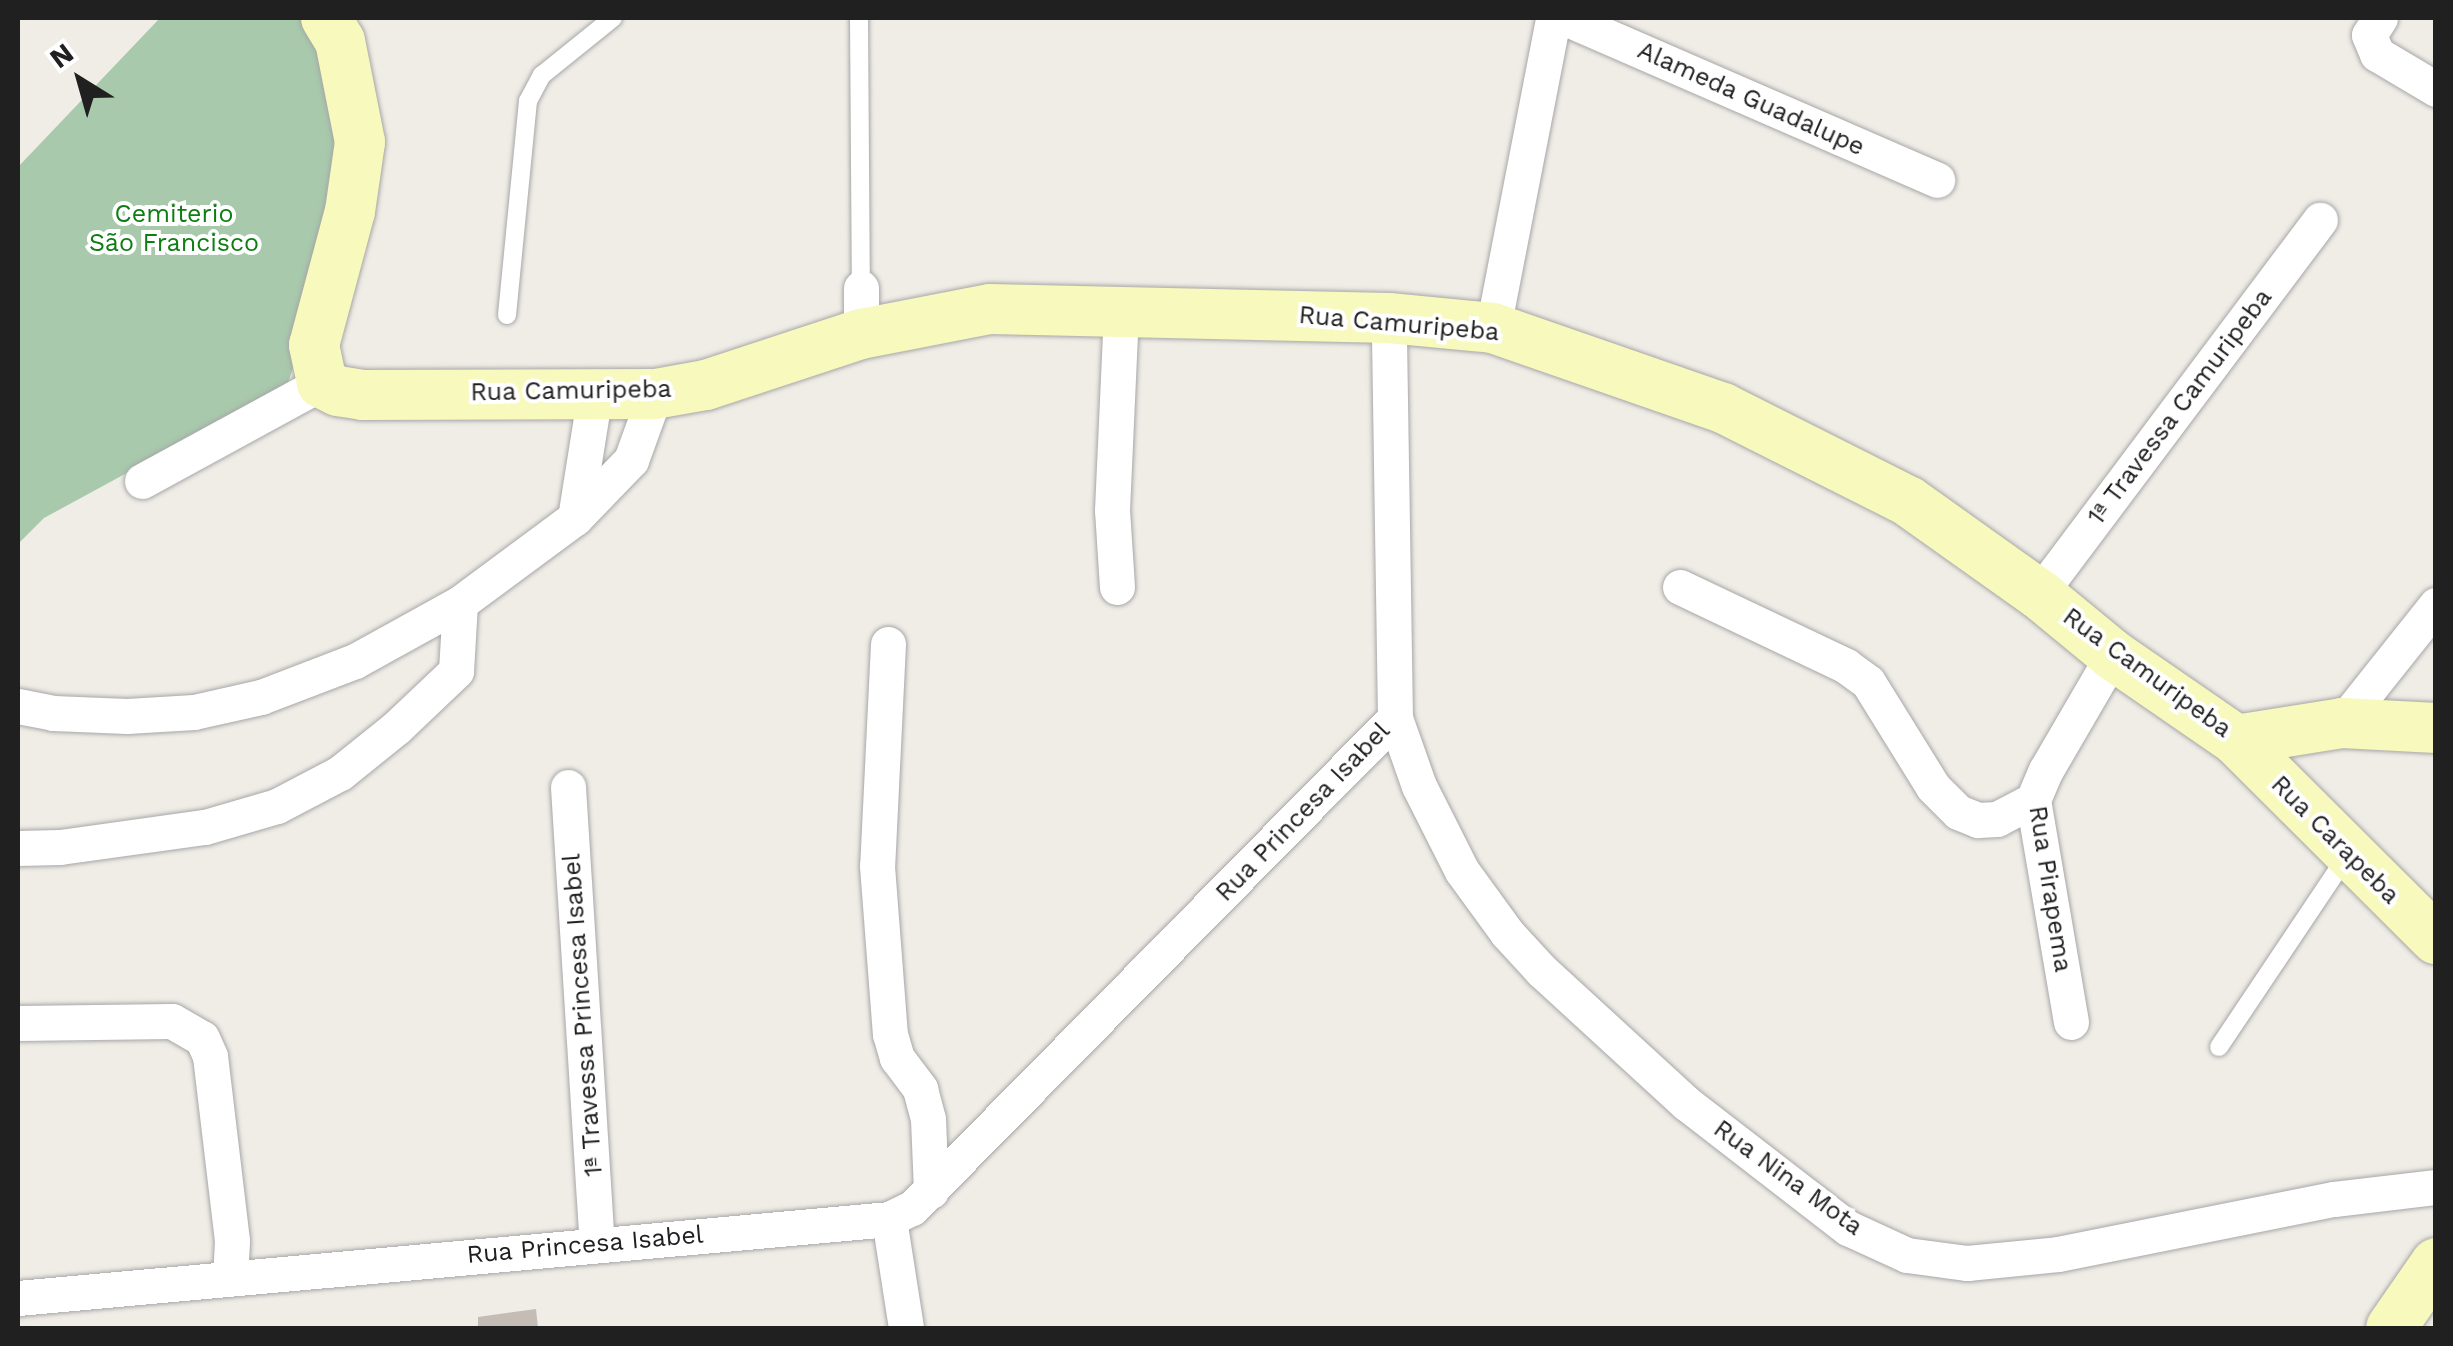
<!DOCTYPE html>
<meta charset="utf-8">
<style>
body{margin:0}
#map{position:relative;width:2453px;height:1346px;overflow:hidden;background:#f0ede7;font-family:"Work Sans",sans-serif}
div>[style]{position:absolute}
.cemetery>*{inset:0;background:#a8c9ac}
.building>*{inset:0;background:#c5bcb6}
.roads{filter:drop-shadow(0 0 2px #a7a7a7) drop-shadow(0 0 2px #a7a7a7)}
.service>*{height:18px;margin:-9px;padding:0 9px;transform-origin:9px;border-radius:9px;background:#fff}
.minor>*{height:35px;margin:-17.5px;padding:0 17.5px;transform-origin:17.5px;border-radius:17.5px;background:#fff}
.secondary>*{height:50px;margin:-25px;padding:0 25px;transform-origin:25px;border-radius:25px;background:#f8f9bc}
span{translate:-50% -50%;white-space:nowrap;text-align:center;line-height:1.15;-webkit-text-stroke:8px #fff;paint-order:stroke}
.street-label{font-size:25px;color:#202020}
.park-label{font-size:25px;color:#0e7e13}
.frame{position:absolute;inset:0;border:20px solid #202020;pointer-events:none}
.north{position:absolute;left:30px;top:30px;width:100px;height:100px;-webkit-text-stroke:8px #fff;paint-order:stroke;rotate:323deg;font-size:28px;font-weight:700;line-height:40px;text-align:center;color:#202020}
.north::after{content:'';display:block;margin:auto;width:35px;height:45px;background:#202020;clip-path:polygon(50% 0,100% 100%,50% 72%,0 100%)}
</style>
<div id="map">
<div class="cemetery">
<i style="clip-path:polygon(160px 18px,304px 18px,342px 95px,335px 242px,287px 386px,44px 518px,18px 544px,18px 167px)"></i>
</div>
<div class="building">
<i style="clip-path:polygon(536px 1309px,538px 1328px,478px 1328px,478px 1317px)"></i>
</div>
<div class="roads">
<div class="service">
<i style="left:859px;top:18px;width:270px;rotate:89.6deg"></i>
<i style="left:507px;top:315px;width:215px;rotate:-84.4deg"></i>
<i style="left:528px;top:101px;width:30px;rotate:-62deg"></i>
<i style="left:542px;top:75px;width:91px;rotate:-38.8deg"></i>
<i style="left:2219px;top:1047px;width:230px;rotate:-56.2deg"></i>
</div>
<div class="minor">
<i style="left:1565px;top:18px;width:406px;rotate:23.5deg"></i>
<i style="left:2380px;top:18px;width:20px;rotate:123deg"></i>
<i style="left:2369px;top:35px;width:21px;rotate:67deg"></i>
<i style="left:2377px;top:54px;width:69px;rotate:30.7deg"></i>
<i style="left:861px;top:288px;width:46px;rotate:90deg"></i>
<i style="left:1493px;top:328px;width:316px;rotate:-79deg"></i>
<i style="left:142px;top:481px;width:205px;rotate:-28.6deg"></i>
<i style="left:575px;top:518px;width:127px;rotate:-80.9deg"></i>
<i style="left:1117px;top:587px;width:77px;rotate:-93.7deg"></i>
<i style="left:1112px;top:510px;width:201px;rotate:-87.4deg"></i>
<i style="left:1680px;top:587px;width:184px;rotate:25.4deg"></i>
<i style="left:1846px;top:666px;width:27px;rotate:36deg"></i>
<i style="left:1868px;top:682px;width:123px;rotate:58.2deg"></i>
<i style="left:1933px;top:787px;width:35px;rotate:45deg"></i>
<i style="left:1958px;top:812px;width:22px;rotate:22deg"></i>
<i style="left:1978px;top:820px;width:19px;rotate:-3deg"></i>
<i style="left:1997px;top:819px;width:41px;rotate:-27.8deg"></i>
<i style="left:2039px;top:594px;width:468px;rotate:-53.1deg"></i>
<i style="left:888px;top:644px;width:222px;rotate:92.8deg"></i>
<i style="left:877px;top:866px;width:169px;rotate:85.6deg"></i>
<i style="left:890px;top:1034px;width:25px;rotate:74deg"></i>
<i style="left:897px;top:1058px;width:39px;rotate:53deg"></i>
<i style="left:920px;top:1089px;width:31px;rotate:75deg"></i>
<i style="left:928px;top:1119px;width:72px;rotate:87.6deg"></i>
<i style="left:18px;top:706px;width:36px;rotate:11deg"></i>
<i style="left:53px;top:713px;width:74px;rotate:2.3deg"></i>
<i style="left:127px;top:716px;width:67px;rotate:-3.4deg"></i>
<i style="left:194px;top:712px;width:69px;rotate:-12.6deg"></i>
<i style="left:261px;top:697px;width:101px;rotate:-21deg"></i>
<i style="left:355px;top:661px;width:120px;rotate:-28.9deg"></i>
<i style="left:460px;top:603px;width:143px;rotate:-36.5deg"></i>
<i style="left:575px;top:518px;width:81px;rotate:-46deg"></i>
<i style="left:631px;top:460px;width:70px;rotate:-70deg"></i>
<i style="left:1395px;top:718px;width:72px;rotate:70.6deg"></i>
<i style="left:1419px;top:786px;width:95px;rotate:63.2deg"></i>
<i style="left:1462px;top:871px;width:77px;rotate:54deg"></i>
<i style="left:1507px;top:933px;width:52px;rotate:47.4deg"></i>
<i style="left:1542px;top:971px;width:195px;rotate:42.5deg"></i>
<i style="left:1686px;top:1103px;width:205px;rotate:37.7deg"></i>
<i style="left:1848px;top:1228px;width:65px;rotate:24.6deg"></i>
<i style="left:1907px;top:1255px;width:61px;rotate:7.6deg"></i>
<i style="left:1967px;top:1263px;width:91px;rotate:-5.6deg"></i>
<i style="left:2058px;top:1254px;width:281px;rotate:-11.3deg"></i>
<i style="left:2334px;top:1199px;width:103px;rotate:-6.7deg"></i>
<i style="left:2342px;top:723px;width:151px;rotate:-51.5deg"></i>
<i style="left:568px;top:787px;width:457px;rotate:86.4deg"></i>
<i style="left:18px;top:848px;width:42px;rotate:-1.4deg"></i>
<i style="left:60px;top:847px;width:146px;rotate:-7.9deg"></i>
<i style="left:205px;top:827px;width:75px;rotate:-16.3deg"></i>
<i style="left:277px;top:806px;width:71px;rotate:-27.6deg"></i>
<i style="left:340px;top:773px;width:72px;rotate:-38.8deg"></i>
<i style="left:396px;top:728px;width:83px;rotate:-43.5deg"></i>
<i style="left:456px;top:671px;width:68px;rotate:-86.6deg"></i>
<i style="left:2071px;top:1022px;width:225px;rotate:-99.7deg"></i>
<i style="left:2033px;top:800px;width:33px;rotate:-67deg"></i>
<i style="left:2046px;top:770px;width:133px;rotate:-59.8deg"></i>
<i style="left:18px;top:1023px;width:154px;rotate:-0.7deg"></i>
<i style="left:172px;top:1021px;width:34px;rotate:30deg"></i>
<i style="left:202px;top:1038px;width:20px;rotate:66deg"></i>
<i style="left:210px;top:1056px;width:186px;rotate:83.2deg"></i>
<i style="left:232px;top:1241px;width:36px;rotate:93deg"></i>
<i style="left:889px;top:1219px;width:110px;rotate:81.1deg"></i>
<i style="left:18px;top:1298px;width:875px;rotate:-5.18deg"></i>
<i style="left:889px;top:1219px;width:25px;rotate:-26deg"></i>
<i style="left:912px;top:1208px;width:688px;rotate:-45.41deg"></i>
<i style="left:1395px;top:718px;width:400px;rotate:-90.9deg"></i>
</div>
<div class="secondary">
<i style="left:326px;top:18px;width:27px;rotate:59deg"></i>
<i style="left:340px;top:41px;width:103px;rotate:78.8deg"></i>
<i style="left:360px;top:142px;width:70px;rotate:98.2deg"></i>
<i style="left:350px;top:211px;width:139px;rotate:105deg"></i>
<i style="left:314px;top:345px;width:39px;rotate:78deg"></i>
<i style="left:322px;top:383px;width:18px;rotate:27deg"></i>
<i style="left:338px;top:391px;width:25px;rotate:9deg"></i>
<i style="left:363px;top:395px;width:292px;rotate:-0.2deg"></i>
<i style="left:655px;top:394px;width:52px;rotate:-10deg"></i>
<i style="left:706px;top:385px;width:163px;rotate:-18.2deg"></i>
<i style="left:861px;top:334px;width:131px;rotate:-11deg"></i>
<i style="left:990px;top:309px;width:399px;rotate:1.3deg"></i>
<i style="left:1389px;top:318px;width:104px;rotate:5.5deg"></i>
<i style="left:1493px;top:328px;width:244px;rotate:19.2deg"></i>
<i style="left:1723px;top:408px;width:207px;rotate:26.7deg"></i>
<i style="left:1908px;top:501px;width:161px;rotate:35.4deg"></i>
<i style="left:2039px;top:594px;width:96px;rotate:39.5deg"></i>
<i style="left:2113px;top:655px;width:150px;rotate:34.6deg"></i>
<i style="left:2236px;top:740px;width:282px;rotate:44.9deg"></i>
<i style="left:2236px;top:740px;width:107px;rotate:-9.1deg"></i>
<i style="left:2342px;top:723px;width:94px;rotate:3deg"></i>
<i style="left:2391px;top:1328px;width:79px;rotate:-55.3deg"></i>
</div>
</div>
<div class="street-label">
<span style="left:1751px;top:99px;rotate:24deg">Alameda Guadalupe</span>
<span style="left:1399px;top:324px;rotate:5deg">Rua Camuripeba</span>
<span style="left:571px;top:391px;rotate:-1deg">Rua Camuripeba</span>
<span style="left:2180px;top:407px;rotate:-53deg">1ª Travessa Camuripeba</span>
<span style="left:2147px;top:673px;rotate:36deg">Rua Camuripeba</span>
<span style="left:1303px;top:812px;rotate:-46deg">Rua Princesa Isabel</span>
<span style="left:2335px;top:840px;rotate:45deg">Rua Carapeba</span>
<span style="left:2050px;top:889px;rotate:81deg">Rua Pirapema</span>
<span style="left:583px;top:1015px;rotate:-94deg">1ª Travessa Princesa Isabel</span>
<span style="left:1788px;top:1178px;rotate:36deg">Rua Nina Mota</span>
<span style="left:585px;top:1245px;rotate:-5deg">Rua Princesa Isabel</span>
</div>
<div class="park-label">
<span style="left:174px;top:229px">Cemiterio<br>São Francisco</span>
</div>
<div class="frame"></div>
<div class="north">N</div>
</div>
